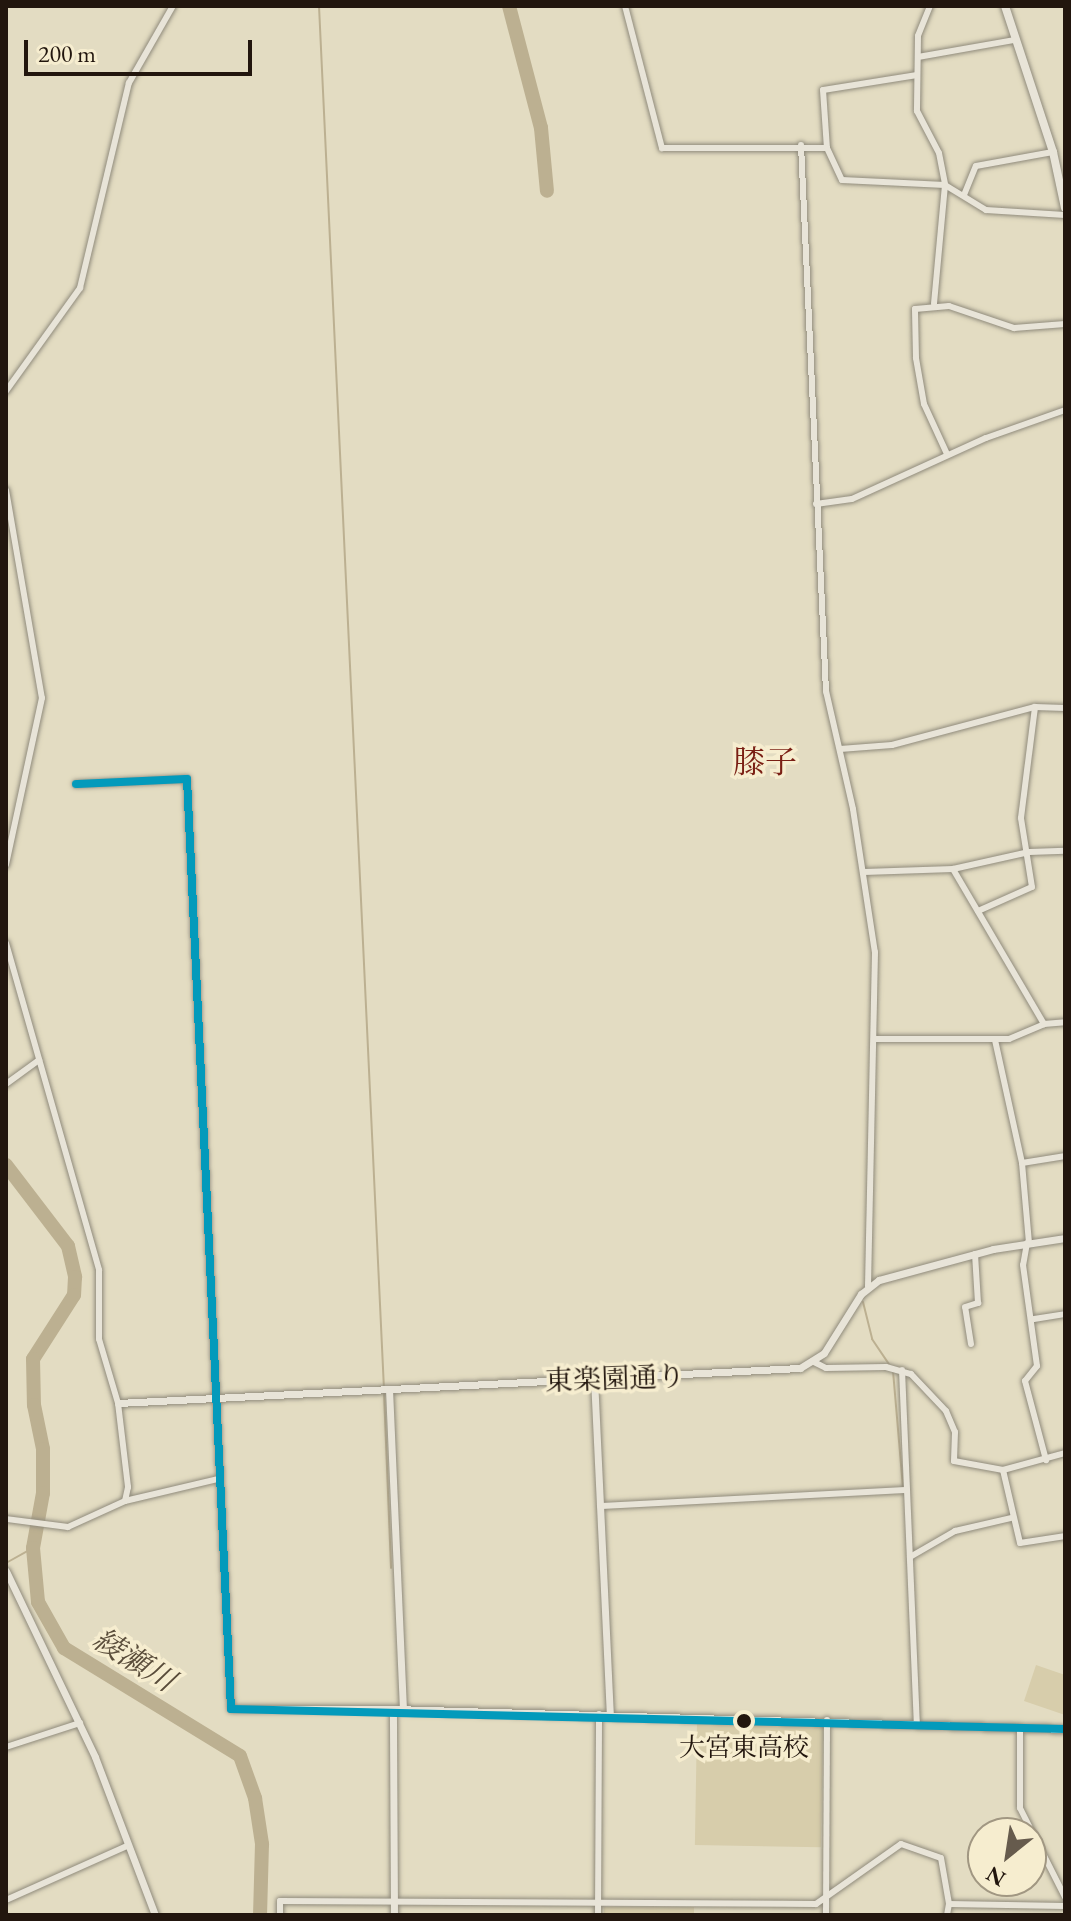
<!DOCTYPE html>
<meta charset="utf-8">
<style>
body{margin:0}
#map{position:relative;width:1071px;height:1921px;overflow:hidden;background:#e3dcc2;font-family:"EB Garamond","Noto Serif JP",serif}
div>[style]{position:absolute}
.green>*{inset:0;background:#d7cdab;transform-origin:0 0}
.stream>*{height:2px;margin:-1px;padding:0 1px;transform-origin:1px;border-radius:1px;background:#bcb091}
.river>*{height:14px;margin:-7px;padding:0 7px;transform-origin:7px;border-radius:7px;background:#bcb091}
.roads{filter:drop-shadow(0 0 2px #908b7c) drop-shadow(0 0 2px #908b7c)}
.minor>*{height:6px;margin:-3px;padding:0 3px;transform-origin:3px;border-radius:3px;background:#e8e4d8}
.tertiary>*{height:7px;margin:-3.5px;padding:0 3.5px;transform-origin:3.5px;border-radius:3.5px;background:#e8e4d8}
.secondary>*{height:8px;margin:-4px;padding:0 4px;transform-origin:4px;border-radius:4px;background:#e8e4d8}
.bus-1>*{height:8px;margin:-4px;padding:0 4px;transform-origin:4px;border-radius:4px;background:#039abb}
.dots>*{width:22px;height:22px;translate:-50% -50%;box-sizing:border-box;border:4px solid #f6edcf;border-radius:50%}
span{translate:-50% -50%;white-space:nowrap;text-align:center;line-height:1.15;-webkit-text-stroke:7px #f6edcf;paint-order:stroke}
.bus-label{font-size:26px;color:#22160e}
.street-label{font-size:28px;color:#22160e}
.water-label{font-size:30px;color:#594c3a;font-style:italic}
.quarter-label{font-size:32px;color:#7a1f14}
.frame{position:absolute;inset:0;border:8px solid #22160e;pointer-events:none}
.north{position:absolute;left:967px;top:1817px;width:80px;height:80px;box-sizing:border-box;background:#f6edcf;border:2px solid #a19782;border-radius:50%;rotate:210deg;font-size:22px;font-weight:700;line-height:32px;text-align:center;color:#22160e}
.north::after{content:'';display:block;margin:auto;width:28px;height:36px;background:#665b4d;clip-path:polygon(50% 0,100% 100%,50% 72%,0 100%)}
.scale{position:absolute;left:24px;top:40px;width:228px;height:36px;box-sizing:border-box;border:4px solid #22160e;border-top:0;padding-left:10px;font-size:24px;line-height:28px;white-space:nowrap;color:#22160e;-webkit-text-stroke:6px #f6edcf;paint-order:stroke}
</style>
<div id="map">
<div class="green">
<i style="clip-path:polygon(1036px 1665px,1065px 1675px,1065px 1715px,1024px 1701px)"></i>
<i style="left:697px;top:1723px;width:126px;height:122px;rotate:1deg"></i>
<i style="left:604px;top:1907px;width:90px;height:8px"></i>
</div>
<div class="stream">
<i style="left:319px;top:6px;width:1383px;rotate:87.31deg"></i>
<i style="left:863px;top:1302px;width:38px;rotate:76deg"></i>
<i style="left:872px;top:1339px;width:30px;rotate:56deg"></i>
<i style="left:893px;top:1371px;width:116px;rotate:85.1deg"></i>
<i style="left:384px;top:1393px;width:175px;rotate:87.7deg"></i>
<i style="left:6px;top:1563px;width:31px;rotate:-29deg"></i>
</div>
<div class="river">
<i style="left:509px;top:6px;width:126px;rotate:75.3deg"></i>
<i style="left:541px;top:128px;width:63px;rotate:84.6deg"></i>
<i style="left:6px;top:1165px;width:102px;rotate:52.6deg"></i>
<i style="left:68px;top:1246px;width:32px;rotate:77deg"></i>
<i style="left:75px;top:1277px;width:18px;rotate:93deg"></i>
<i style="left:74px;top:1295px;width:76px;rotate:122.6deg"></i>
<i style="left:33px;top:1359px;width:46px;rotate:88.8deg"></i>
<i style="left:34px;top:1405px;width:45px;rotate:78.4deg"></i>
<i style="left:43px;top:1449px;width:44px;rotate:90deg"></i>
<i style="left:43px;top:1493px;width:56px;rotate:100.3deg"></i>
<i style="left:33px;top:1548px;width:54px;rotate:84.7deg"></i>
<i style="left:38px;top:1602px;width:53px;rotate:60.5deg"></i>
<i style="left:64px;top:1648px;width:206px;rotate:31.5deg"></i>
<i style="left:240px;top:1756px;width:45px;rotate:70.3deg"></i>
<i style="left:255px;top:1798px;width:47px;rotate:81.3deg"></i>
<i style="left:262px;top:1844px;width:71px;rotate:91.6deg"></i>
</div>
<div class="roads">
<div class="minor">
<i style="left:625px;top:6px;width:147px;rotate:75.4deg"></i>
<i style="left:662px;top:148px;width:165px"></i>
<i style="left:930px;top:6px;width:32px;rotate:112deg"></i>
<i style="left:918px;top:36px;width:75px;rotate:90.8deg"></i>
<i style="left:917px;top:111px;width:47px;rotate:62.4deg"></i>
<i style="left:939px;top:153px;width:33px;rotate:79deg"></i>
<i style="left:945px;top:185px;width:119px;rotate:95.3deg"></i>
<i style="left:918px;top:57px;width:97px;rotate:-10deg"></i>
<i style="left:917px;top:75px;width:95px;rotate:170.9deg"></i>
<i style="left:823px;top:90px;width:58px;rotate:86.1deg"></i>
<i style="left:827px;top:148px;width:35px;rotate:65deg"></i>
<i style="left:842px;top:180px;width:103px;rotate:2.8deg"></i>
<i style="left:945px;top:185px;width:48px;rotate:31.4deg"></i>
<i style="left:986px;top:210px;width:79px;rotate:3.6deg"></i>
<i style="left:801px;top:145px;width:547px;rotate:87.38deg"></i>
<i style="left:826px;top:691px;width:121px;rotate:77.1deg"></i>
<i style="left:853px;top:809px;width:145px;rotate:81.3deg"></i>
<i style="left:875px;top:952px;width:335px;rotate:91.2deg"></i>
<i style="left:964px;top:195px;width:31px;rotate:-68deg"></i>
<i style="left:976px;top:166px;width:78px;rotate:-10.3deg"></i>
<i style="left:6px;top:391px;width:127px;rotate:-54.3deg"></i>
<i style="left:80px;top:288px;width:211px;rotate:-76.6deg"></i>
<i style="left:129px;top:83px;width:89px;rotate:-60.3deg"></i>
<i style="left:947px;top:454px;width:55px;rotate:-114.7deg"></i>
<i style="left:924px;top:404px;width:47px;rotate:-99.9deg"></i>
<i style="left:916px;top:358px;width:49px;rotate:-91.2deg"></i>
<i style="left:915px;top:309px;width:34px;rotate:-5deg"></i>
<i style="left:949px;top:306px;width:69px;rotate:18.7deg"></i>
<i style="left:1014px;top:328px;width:51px;rotate:-4.5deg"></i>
<i style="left:6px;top:490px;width:211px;rotate:80.2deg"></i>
<i style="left:42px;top:698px;width:171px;rotate:102.2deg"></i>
<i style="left:816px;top:504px;width:36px;rotate:-8deg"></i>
<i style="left:852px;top:499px;width:147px;rotate:-24.5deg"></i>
<i style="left:986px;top:438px;width:84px;rotate:-19.5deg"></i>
<i style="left:840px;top:749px;width:52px;rotate:-4.4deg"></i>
<i style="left:892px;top:745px;width:148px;rotate:-14.9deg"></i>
<i style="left:1035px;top:707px;width:30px;rotate:2deg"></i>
<i style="left:76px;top:784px;width:111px;rotate:-2.6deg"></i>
<i style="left:187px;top:779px;width:931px;rotate:87.29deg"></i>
<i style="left:231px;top:1709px;width:162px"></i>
<i style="left:953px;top:869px;width:180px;rotate:59.6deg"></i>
<i style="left:864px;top:872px;width:89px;rotate:-1.9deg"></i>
<i style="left:953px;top:869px;width:78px;rotate:-12.6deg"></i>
<i style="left:1029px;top:852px;width:36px;rotate:-2deg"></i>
<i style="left:978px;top:911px;width:59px;rotate:-24deg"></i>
<i style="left:1032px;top:887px;width:70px;rotate:-99.1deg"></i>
<i style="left:1021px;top:818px;width:112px;rotate:-82.8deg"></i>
<i style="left:6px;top:943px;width:340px;rotate:74.1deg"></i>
<i style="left:99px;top:1270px;width:69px;rotate:90deg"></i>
<i style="left:99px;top:1339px;width:67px;rotate:73.5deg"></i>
<i style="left:118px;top:1403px;width:85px;rotate:83.2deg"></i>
<i style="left:128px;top:1487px;width:14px;rotate:102deg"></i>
<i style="left:125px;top:1501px;width:63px;rotate:155.5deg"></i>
<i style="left:68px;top:1527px;width:63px;rotate:-172.6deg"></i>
<i style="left:876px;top:1039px;width:133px"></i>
<i style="left:1009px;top:1039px;width:38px;rotate:-23deg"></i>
<i style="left:1044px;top:1024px;width:21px;rotate:-5deg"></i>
<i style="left:995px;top:1040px;width:126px;rotate:77.6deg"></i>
<i style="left:1022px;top:1163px;width:80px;rotate:85deg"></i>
<i style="left:6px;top:1084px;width:41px;rotate:-36deg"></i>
<i style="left:1022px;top:1163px;width:44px;rotate:-9.2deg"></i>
<i style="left:1027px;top:1243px;width:22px;rotate:100deg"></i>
<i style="left:1023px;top:1265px;width:102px;rotate:82.1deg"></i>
<i style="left:1037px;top:1366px;width:19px;rotate:129deg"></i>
<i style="left:1025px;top:1381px;width:82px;rotate:75.1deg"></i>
<i style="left:1034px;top:1319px;width:31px;rotate:-9deg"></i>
<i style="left:971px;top:1344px;width:37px;rotate:-99deg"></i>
<i style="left:965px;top:1307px;width:14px;rotate:-17deg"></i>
<i style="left:978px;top:1303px;width:49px;rotate:-93.5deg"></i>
<i style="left:814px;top:1362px;width:13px;rotate:27deg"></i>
<i style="left:826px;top:1368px;width:60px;rotate:-1deg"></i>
<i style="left:886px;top:1367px;width:26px;rotate:16deg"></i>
<i style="left:911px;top:1374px;width:51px;rotate:46.6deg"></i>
<i style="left:946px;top:1411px;width:23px;rotate:67deg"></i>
<i style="left:955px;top:1432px;width:29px;rotate:92deg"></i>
<i style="left:954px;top:1461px;width:50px;rotate:10.4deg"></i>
<i style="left:1003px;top:1470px;width:64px;rotate:-15.3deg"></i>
<i style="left:902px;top:1370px;width:353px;rotate:87.6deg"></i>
<i style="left:1003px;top:1470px;width:75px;rotate:76.9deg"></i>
<i style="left:1020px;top:1543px;width:46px;rotate:-8.8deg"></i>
<i style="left:125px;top:1501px;width:96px;rotate:-13.3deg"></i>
<i style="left:600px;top:1506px;width:307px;rotate:-3deg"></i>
<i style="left:910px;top:1557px;width:52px;rotate:-30deg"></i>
<i style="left:955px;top:1531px;width:57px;rotate:-13.1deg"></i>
<i style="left:1020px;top:1727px;width:81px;rotate:90deg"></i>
<i style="left:1020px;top:1808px;width:100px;rotate:63.2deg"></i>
<i style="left:6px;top:1747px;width:78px;rotate:-18deg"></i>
<i style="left:6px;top:1900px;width:133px;rotate:-24.1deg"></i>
<i style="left:280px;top:1915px;width:14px;rotate:-90deg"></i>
<i style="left:280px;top:1901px;width:536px;rotate:0.32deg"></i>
<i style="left:816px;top:1904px;width:104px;rotate:-35.2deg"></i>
<i style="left:901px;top:1844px;width:42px;rotate:19.3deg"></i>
<i style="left:941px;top:1858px;width:47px;rotate:80.1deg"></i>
<i style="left:598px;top:1915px;width:201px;rotate:-89.7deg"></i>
<i style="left:826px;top:1915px;width:195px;rotate:-89.7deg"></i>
<i style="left:947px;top:1915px;width:11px;rotate:-80deg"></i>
<i style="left:949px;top:1904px;width:116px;rotate:1deg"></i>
</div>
<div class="tertiary">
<i style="left:594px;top:1378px;width:337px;rotate:87.3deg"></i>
<i style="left:389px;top:1389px;width:321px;rotate:87.5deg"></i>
<i style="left:118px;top:1403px;width:683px;rotate:-2.94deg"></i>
<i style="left:800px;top:1368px;width:28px;rotate:-32deg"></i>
<i style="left:824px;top:1353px;width:70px;rotate:-57.9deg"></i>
<i style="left:861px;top:1294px;width:23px;rotate:-38deg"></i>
<i style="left:879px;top:1280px;width:118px;rotate:-15.2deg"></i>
<i style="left:993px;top:1249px;width:73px;rotate:-8.7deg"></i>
<i style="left:6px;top:1571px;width:206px;rotate:64.4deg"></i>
<i style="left:95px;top:1757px;width:169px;rotate:69.2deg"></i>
<i style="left:394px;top:1915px;width:206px;rotate:-90.3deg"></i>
<i style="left:393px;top:1709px;width:672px;rotate:1.7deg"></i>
</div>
<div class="secondary">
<i style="left:1005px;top:6px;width:154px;rotate:71.8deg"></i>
<i style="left:1053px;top:152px;width:57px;rotate:77.9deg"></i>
</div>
</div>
<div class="bus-1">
<i style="left:76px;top:784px;width:111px;rotate:-2.6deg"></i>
<i style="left:187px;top:779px;width:931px;rotate:87.29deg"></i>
<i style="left:231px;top:1709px;width:834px;rotate:1.37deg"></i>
</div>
<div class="dots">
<i style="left:744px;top:1721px;background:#22160e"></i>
</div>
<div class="bus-label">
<span style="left:744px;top:1748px">大宮東高校</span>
</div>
<div class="street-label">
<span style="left:615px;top:1378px;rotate:-2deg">東楽園通り</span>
</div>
<div class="water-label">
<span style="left:134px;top:1660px;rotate:32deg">綾瀬川</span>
</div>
<div class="quarter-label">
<span style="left:765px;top:762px">膝子</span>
</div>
<div class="frame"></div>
<div class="north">N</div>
<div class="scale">200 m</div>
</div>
